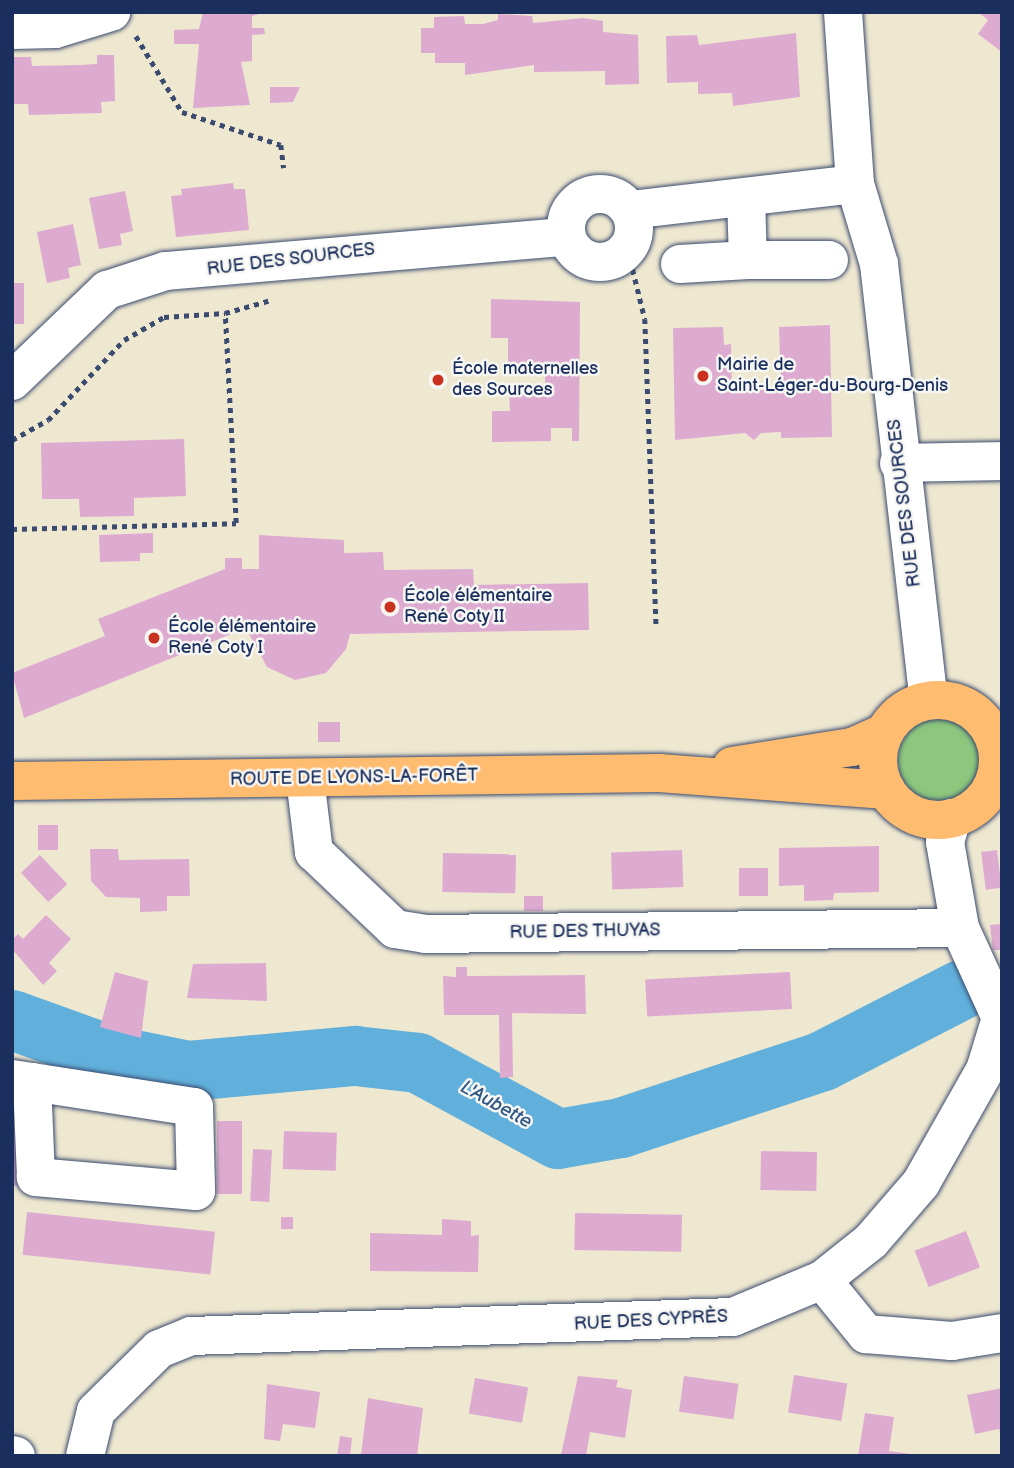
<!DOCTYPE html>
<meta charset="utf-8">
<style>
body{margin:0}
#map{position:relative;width:1014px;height:1468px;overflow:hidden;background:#efe8d1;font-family:"Balsamiq Sans",sans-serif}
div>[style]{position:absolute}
.green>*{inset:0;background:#8cc77d}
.round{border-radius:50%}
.river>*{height:60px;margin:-30px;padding:0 30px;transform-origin:30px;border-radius:30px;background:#61b0db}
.building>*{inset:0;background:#ddaad0;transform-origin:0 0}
.path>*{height:4.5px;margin-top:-2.25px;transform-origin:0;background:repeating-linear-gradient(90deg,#3b4b6f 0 5px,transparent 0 10px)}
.roads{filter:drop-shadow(0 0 2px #3b4b6f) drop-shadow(0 0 2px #3b4b6f)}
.minor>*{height:38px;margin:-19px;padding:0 19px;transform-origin:19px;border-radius:19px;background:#fff}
.minor>.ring{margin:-19px;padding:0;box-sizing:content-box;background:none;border:38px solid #fff;border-radius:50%}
.major>*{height:38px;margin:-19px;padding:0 19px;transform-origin:19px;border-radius:19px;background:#febc70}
.major>.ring{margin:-19px;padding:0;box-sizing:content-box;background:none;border:38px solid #febc70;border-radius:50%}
.dots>*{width:19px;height:19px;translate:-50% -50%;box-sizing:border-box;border:4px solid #f6f6f2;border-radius:50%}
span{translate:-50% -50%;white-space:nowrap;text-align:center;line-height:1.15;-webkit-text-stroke:5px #f6f6f2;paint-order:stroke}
.street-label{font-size:18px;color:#1b2f5e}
.poi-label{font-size:18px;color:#1b2f5e}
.left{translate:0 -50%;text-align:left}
.water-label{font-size:19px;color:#305684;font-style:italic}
.frame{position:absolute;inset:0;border:14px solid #1b2f5e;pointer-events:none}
</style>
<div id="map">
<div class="green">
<i class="round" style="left:898px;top:719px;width:82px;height:82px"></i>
</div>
<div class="river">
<i style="left:12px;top:1020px;width:103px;rotate:19.8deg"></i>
<i style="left:109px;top:1055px;width:82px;rotate:11.3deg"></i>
<i style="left:189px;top:1071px;width:167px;rotate:-5.2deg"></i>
<i style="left:355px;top:1056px;width:63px;rotate:6.3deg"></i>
<i style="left:418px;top:1063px;width:159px;rotate:28.5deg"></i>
<i style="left:558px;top:1139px;width:64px;rotate:-9.9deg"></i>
<i style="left:621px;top:1128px;width:213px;rotate:-18.3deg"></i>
<i style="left:823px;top:1061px;width:155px;rotate:-27.2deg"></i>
</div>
<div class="building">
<i style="clip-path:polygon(203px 12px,267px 12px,252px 16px,252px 28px,264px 28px,265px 34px,252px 35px,252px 61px,241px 62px,250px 105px,193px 108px,199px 44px,174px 44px,174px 30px,199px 29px)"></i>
<i style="clip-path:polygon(978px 12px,1002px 12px,1002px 52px,978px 34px,988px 20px)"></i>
<i style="clip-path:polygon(498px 14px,532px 16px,533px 23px,583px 18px,603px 21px,603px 32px,638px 35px,639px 84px,605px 85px,605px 71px,534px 72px,534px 65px,465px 75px,465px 63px,435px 63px,435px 53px,421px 53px,421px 28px,434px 28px,434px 17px,464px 16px,465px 24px,483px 24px,498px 20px)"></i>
<i style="clip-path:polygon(796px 33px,800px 97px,733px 106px,732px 93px,698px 94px,698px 82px,667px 83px,666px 36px,697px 35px,699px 45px)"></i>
<i style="clip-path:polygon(97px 55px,114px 55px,115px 101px,101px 102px,102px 113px,29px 115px,28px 104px,12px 104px,12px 57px,31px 57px,32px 66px,80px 65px,97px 64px)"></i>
<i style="clip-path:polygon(270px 87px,300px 87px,293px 102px,270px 103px)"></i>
<i style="clip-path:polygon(233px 183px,234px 189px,245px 189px,249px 230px,176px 237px,171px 196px,182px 195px,181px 189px)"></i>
<i style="clip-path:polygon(125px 191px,133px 231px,120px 234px,122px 245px,99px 249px,89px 198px)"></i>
<i style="clip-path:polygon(73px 224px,81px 265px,68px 268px,70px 278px,47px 283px,37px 232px)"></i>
<i style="left:12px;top:283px;width:12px;height:41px"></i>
<i style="clip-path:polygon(491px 299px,580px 302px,579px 441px,572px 441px,572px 428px,551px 428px,551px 441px,492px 442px,492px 411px,510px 411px,509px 392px,545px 392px,545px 366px,508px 367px,508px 338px,491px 338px)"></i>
<i style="clip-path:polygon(830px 325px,832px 437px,781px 438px,781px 432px,761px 433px,754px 440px,745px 433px,675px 440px,673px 328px,723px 327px,724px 345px,731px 344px,732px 390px,781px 389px,779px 327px)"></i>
<i style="clip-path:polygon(184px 439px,186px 496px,134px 498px,134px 516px,80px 517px,79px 499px,42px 499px,41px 443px)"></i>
<i style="clip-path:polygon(153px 533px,153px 553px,140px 553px,140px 561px,100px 562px,99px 535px)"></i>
<i style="clip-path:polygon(259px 535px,344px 540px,344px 553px,383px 552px,384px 570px,473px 569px,474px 585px,588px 583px,589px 630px,350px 634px,346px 649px,326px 673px,295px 680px,267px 667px,246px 628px,24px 718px,12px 673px,105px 636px,98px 619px,225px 569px,225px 558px,242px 558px,242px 569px,259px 569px)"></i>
<i style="left:340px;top:722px;width:20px;height:22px;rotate:90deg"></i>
<i style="left:38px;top:825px;width:20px;height:25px"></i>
<i style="clip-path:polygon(879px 846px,879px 892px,834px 893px,833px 900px,804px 901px,804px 885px,779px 886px,779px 848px)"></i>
<i style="clip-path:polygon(90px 849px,118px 849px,119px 860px,189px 859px,190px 896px,167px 896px,167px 911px,140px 912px,140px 898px,106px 897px,91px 881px)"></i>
<i style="left:682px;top:850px;width:37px;height:71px;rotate:88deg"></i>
<i style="left:997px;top:850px;width:38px;height:16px;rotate:83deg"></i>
<i style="left:443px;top:853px;width:73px;height:39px;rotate:1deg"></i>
<i style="left:40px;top:855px;width:40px;height:26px;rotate:47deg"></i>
<i style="left:768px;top:868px;width:28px;height:29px;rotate:90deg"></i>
<i style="left:524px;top:896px;width:19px;height:15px"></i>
<i style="clip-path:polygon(46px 915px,71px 939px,49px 963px,57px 971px,43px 985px,12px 949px,12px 940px,18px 934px,23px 939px)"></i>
<i style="clip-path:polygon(1002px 924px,1002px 950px,993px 950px,990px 925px)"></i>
<i style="clip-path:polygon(266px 963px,267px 1001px,187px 998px,193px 964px)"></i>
<i style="clip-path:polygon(456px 967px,467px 967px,467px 976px,585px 975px,586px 1014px,512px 1013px,513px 1077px,500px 1078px,499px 1015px,444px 1015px,443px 976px,456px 977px)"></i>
<i style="clip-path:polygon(115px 972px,148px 981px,141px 1038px,100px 1027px)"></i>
<i style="left:790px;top:972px;width:37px;height:145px;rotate:87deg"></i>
<i style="left:12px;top:1113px;width:14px;height:73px"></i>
<i style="left:217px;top:1121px;width:25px;height:73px"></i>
<i style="left:284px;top:1131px;width:53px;height:38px;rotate:2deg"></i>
<i style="left:253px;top:1149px;width:19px;height:52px;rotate:3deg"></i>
<i style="left:761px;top:1151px;width:56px;height:39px;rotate:1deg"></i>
<i style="left:27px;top:1212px;width:189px;height:43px;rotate:6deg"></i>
<i style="left:575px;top:1213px;width:107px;height:37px;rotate:1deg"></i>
<i style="left:281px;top:1217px;width:12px;height:12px"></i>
<i style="clip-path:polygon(442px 1219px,471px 1221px,471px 1236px,479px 1235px,478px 1272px,370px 1271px,370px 1233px,442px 1235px)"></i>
<i style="left:966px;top:1231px;width:39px;height:55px;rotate:69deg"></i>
<i style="left:794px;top:1375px;width:54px;height:38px;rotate:9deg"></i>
<i style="clip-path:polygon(578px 1376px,618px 1380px,616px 1387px,632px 1390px,625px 1438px,590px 1432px,586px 1456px,561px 1455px)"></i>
<i style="left:684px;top:1376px;width:55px;height:36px;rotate:8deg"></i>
<i style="left:475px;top:1378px;width:54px;height:36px;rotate:10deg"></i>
<i style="clip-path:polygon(267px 1384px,320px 1392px,315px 1428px,283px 1424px,280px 1441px,264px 1439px)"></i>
<i style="clip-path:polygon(1002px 1388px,1002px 1439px,999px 1429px,975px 1434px,967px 1395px)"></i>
<i style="clip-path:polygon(368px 1398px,423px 1408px,417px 1456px,361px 1455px)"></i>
<i style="clip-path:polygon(865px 1413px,894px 1417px,889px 1451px,925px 1456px,858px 1456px)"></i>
<i style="clip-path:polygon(340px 1436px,352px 1438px,350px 1456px,337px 1456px)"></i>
</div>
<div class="path">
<i style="left:136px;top:36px;width:89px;rotate:58.8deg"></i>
<i style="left:182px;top:112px;width:104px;rotate:18.4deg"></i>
<i style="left:281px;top:145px;width:23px;rotate:83deg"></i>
<i style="left:628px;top:250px;width:71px;rotate:76.2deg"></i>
<i style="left:645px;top:319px;width:307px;rotate:87.9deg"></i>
<i style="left:12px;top:440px;width:41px;rotate:-29.1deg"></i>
<i style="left:48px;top:420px;width:110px;rotate:-46.5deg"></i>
<i style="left:124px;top:340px;width:46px;rotate:-29.9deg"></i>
<i style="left:164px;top:317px;width:61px;rotate:-3.8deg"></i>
<i style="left:225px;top:313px;width:48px;rotate:-15.8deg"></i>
<i style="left:12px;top:529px;width:224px;rotate:-1.5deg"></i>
<i style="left:236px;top:523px;width:210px;rotate:-93deg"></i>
</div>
<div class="roads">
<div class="minor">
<i style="left:843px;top:12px;width:172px;rotate:86deg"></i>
<i style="left:855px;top:184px;width:84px;rotate:73.3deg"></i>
<i style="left:879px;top:264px;width:439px;rotate:83.5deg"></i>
<i style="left:12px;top:30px;width:43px;rotate:-1.3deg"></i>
<i style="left:55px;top:29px;width:59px;rotate:-16.9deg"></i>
<i class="ring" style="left:566px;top:194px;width:30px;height:30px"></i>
<i style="left:746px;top:197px;width:63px;rotate:88.2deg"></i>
<i style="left:748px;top:260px;width:81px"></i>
<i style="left:630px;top:210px;width:226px;rotate:-6.6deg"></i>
<i style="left:680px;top:264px;width:68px;rotate:-3.4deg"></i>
<i style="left:12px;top:381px;width:132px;rotate:-43.8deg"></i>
<i style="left:107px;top:290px;width:62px;rotate:-17.9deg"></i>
<i style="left:166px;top:271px;width:401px;rotate:-4.9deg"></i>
<i style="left:899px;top:463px;width:103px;rotate:-1.1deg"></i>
<i style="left:305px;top:778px;width:75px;rotate:83.1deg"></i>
<i style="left:314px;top:852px;width:112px;rotate:43.5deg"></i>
<i style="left:395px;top:929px;width:30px;rotate:9deg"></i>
<i style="left:425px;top:934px;width:535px;rotate:-0.64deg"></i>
<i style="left:12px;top:1079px;width:20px;rotate:9deg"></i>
<i style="left:32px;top:1082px;width:164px;rotate:8.8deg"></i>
<i style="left:194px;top:1107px;width:84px;rotate:88.6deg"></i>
<i style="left:196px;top:1191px;width:161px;rotate:-175deg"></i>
<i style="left:36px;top:1177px;width:95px;rotate:-92.4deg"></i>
<i style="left:822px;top:1280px;width:70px;rotate:50.8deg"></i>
<i style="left:866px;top:1334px;width:86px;rotate:4.7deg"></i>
<i style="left:952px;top:1341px;width:51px;rotate:-9.1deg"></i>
<i style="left:12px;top:1455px;width:4px;rotate:14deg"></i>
<i style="left:85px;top:1456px;width:46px;rotate:-76.3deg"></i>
<i style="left:96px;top:1411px;width:88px;rotate:-44.5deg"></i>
<i style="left:159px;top:1349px;width:35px;rotate:-22deg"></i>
<i style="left:191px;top:1336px;width:542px;rotate:-2.01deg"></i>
<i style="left:733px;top:1317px;width:96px;rotate:-22.6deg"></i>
<i style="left:822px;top:1280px;width:63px;rotate:-38.5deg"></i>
<i style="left:871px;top:1241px;width:77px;rotate:-49.2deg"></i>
<i style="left:921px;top:1183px;width:130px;rotate:-60.5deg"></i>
<i style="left:985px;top:1070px;width:54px;rotate:-72.9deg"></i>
<i style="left:1001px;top:1018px;width:99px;rotate:-114.5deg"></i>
<i style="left:960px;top:928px;width:87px;rotate:-99.9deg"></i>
<i style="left:945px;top:842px;width:25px;rotate:-74deg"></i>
</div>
<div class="major">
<i class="ring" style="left:878px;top:700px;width:82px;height:82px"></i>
<i style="left:732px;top:766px;width:121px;rotate:-9deg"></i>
<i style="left:852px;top:747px;width:35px;rotate:-24deg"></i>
<i style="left:12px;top:781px;width:647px;rotate:-0.71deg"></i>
<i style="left:659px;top:773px;width:228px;rotate:4.3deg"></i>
</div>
</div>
<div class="dots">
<i style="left:703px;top:376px;background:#c8321e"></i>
<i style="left:438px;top:380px;background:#c8321e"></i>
<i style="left:390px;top:607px;background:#c8321e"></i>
<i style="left:154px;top:638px;background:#c8321e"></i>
</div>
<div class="street-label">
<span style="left:291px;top:260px;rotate:-7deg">RUE DES SOURCES</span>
<span style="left:905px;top:503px;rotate:-97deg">RUE DES SOURCES</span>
<span style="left:354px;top:778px;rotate:-1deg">ROUTE DE LYONS-LA-FORÊT</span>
<span style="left:585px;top:932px;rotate:-1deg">RUE DES THUYAS</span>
<span style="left:651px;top:1321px;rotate:-3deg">RUE DES CYPRÈS</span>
</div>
<div class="poi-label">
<span class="left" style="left:717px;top:376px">Mairie de<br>Saint-Léger-du-Bourg-Denis</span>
<span class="left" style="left:452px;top:380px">École maternelles<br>des Sources</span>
<span class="left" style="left:404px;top:607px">École élémentaire<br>René Coty II</span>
<span class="left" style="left:168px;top:638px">École élémentaire<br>René Coty I</span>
</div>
<div class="water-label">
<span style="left:496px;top:1105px;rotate:29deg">L'Aubette</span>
</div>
<div class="frame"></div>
</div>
